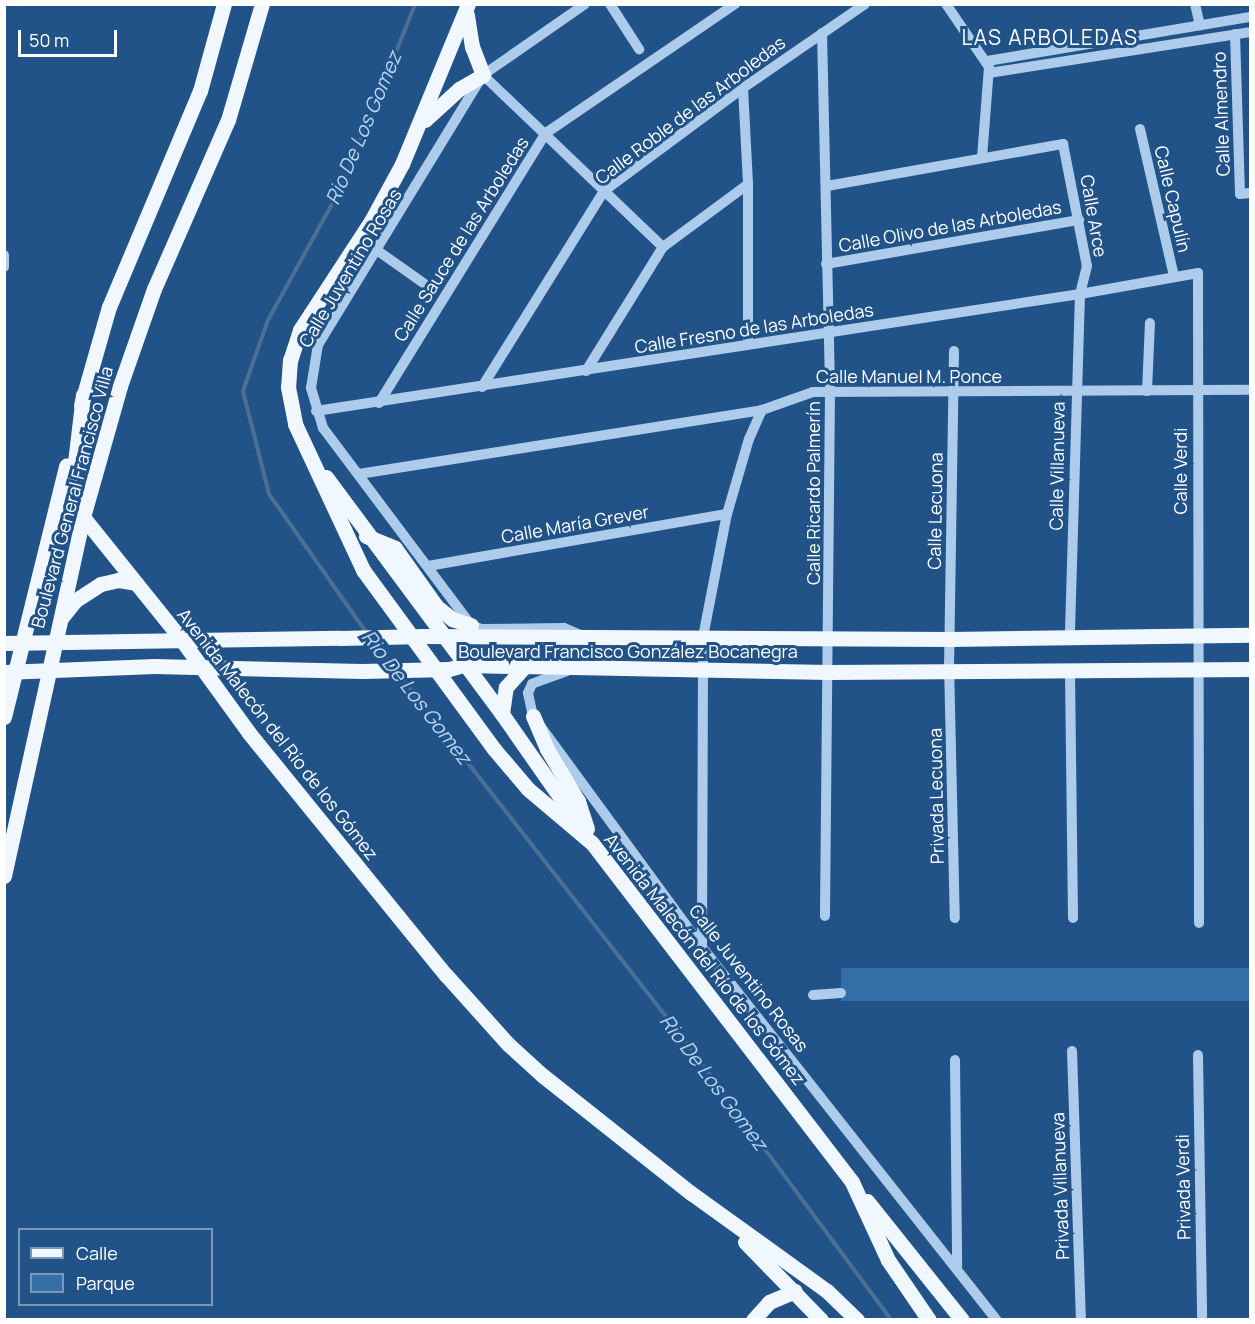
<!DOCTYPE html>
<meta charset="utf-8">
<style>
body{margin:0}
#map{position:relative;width:1255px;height:1324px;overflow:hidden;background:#215389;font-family:Manrope,sans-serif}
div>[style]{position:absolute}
.green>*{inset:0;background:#356ea7;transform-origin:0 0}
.stream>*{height:4px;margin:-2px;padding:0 2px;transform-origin:2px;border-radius:2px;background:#4c6f96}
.minor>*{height:10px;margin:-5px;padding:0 5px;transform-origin:5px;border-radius:5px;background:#adcbeb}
.major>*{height:15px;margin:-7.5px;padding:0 7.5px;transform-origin:7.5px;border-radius:7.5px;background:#f1f7fe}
.major-bridge>*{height:15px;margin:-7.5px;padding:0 7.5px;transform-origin:7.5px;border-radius:7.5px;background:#f1f7fe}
span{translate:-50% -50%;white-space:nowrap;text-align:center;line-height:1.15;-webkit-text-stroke:6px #215389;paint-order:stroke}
.street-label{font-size:18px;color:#fff}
.water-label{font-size:20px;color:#b8d5f2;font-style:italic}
.quarter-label{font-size:21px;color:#fff;letter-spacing:1.5px}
.frame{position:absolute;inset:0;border:6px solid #fff;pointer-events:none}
.legend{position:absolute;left:18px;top:1228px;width:195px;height:78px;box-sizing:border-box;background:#215389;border:2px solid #7a98b8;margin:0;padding:8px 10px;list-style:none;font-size:18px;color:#fff}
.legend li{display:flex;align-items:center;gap:12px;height:30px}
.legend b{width:30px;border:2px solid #7a98b8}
.scale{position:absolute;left:18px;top:30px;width:99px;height:27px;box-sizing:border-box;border:3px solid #fff;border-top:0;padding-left:8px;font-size:18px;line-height:21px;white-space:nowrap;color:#fff;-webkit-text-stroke:4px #215389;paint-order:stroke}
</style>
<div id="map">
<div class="green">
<i style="left:1250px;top:968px;width:33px;height:409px;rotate:90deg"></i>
</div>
<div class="stream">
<i style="left:366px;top:632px;width:169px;rotate:-125.1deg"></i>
<i style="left:269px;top:494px;width:106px;rotate:-104.2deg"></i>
<i style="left:243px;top:391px;width:75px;rotate:-70.6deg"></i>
<i style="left:268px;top:320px;width:153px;rotate:-61.1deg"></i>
<i style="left:342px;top:186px;width:196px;rotate:-68.1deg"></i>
<i style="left:375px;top:643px;width:28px;rotate:52deg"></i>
<i style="left:400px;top:676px;width:443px;rotate:52deg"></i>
<i style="left:673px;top:1025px;width:367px;rotate:53.5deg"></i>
</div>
<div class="minor">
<i style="left:610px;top:4px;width:54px;rotate:57.2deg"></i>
<i style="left:946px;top:4px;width:76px;rotate:55.7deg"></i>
<i style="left:989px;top:67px;width:90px;rotate:94.4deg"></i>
<i style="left:1195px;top:4px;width:22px;rotate:77deg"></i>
<i style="left:822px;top:33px;width:358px;rotate:88.7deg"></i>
<i style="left:830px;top:391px;width:525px;rotate:90.55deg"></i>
<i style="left:1235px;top:34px;width:160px;rotate:88.2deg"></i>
<i style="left:1240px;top:194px;width:10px;rotate:-6deg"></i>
<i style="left:987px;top:61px;width:267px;rotate:-9.5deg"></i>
<i style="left:989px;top:73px;width:264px;rotate:-8.9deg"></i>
<i style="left:483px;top:75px;width:249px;rotate:43.7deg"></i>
<i style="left:743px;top:88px;width:96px;rotate:87deg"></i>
<i style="left:748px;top:184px;width:161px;rotate:90deg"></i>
<i style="left:1140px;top:129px;width:151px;rotate:77deg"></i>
<i style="left:827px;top:186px;width:240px;rotate:-10.1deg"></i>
<i style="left:1063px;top:144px;width:124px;rotate:78.9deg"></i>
<i style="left:1087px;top:266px;width:29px;rotate:104deg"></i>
<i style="left:1080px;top:294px;width:345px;rotate:91.7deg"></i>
<i style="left:378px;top:251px;width:62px;rotate:35.2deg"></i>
<i style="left:4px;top:255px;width:12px;rotate:90deg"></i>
<i style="left:826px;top:264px;width:257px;rotate:-9.9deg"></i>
<i style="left:954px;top:351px;width:312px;rotate:90.9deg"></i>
<i style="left:949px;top:663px;width:255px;rotate:88.7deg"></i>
<i style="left:586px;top:371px;width:146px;rotate:-58.2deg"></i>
<i style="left:663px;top:247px;width:106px;rotate:-36.5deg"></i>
<i style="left:482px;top:387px;width:231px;rotate:-58.1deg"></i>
<i style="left:604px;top:191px;width:173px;rotate:-36.5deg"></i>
<i style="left:743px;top:88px;width:148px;rotate:-34.5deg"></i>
<i style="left:1147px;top:391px;width:68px;rotate:-87.5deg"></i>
<i style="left:379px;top:403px;width:317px;rotate:-58.3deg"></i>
<i style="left:546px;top:133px;width:229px;rotate:-34.3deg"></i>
<i style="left:316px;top:411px;width:773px;rotate:-8.71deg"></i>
<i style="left:1080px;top:294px;width:120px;rotate:-10.1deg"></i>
<i style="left:1198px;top:273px;width:650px;rotate:89.91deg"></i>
<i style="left:359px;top:474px;width:408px;rotate:-9deg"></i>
<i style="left:762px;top:410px;width:54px;rotate:-19.4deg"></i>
<i style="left:813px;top:392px;width:437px;rotate:-0.3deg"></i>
<i style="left:428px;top:566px;width:303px;rotate:-9.9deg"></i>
<i style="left:583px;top:636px;width:21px;rotate:-157deg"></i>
<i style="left:564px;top:628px;width:83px;rotate:179.3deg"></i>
<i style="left:481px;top:629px;width:11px;rotate:-158deg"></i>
<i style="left:471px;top:625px;width:246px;rotate:-126.9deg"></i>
<i style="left:323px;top:428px;width:42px;rotate:-106.7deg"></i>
<i style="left:311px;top:388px;width:44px;rotate:-80.8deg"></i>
<i style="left:318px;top:345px;width:316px;rotate:-58.6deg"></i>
<i style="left:483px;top:75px;width:124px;rotate:-34.8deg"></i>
<i style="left:567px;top:671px;width:37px;rotate:160deg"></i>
<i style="left:532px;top:684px;width:10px;rotate:114deg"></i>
<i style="left:528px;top:693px;width:24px;rotate:78deg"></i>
<i style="left:533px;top:716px;width:286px;rotate:53.8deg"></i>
<i style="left:702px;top:947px;width:476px;rotate:51.7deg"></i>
<i style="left:1070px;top:672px;width:246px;rotate:89.3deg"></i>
<i style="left:702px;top:947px;width:310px;rotate:-89.8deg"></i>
<i style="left:703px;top:637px;width:125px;rotate:-79deg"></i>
<i style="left:727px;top:514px;width:78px;rotate:-73.7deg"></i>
<i style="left:749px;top:439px;width:32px;rotate:-66deg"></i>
<i style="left:813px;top:995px;width:28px;rotate:-4deg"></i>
<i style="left:1072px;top:1051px;width:269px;rotate:88.1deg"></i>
<i style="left:1198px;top:1055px;width:265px;rotate:89.1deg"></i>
<i style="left:955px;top:1060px;width:206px;rotate:89.4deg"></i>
</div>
<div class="major">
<i style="left:468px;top:4px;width:173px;rotate:112.4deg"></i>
<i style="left:402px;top:164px;width:65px;rotate:118.5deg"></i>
<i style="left:371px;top:221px;width:130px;rotate:123.1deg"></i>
<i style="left:300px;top:330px;width:32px;rotate:108deg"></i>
<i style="left:290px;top:360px;width:27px;rotate:94deg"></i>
<i style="left:288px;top:387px;width:38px;rotate:79deg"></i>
<i style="left:295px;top:424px;width:161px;rotate:65deg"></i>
<i style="left:363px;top:570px;width:222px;rotate:53.8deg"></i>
<i style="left:494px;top:749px;width:52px;rotate:49.6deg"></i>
<i style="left:528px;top:789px;width:84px;rotate:40.2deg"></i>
<i style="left:592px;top:843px;width:427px;rotate:52.5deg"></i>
<i style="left:852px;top:1182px;width:86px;rotate:65.2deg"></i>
<i style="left:888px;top:1260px;width:73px;rotate:55.7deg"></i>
<i style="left:425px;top:120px;width:46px;rotate:-42.4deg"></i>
<i style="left:459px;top:89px;width:28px;rotate:-30deg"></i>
<i style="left:483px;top:75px;width:30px;rotate:-111deg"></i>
<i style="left:472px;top:47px;width:33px;rotate:-99deg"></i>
<i style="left:83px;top:395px;width:93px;rotate:96.8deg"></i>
<i style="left:72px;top:487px;width:32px;rotate:70deg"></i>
<i style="left:83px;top:517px;width:156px;rotate:51.2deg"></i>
<i style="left:181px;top:639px;width:116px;rotate:54.1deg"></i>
<i style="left:249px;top:733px;width:312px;rotate:50.9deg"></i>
<i style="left:446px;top:975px;width:93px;rotate:48.1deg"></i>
<i style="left:508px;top:1044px;width:46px;rotate:42.4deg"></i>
<i style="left:542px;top:1075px;width:190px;rotate:38.4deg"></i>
<i style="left:691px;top:1193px;width:168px;rotate:35.8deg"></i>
<i style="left:827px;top:1291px;width:42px;rotate:44deg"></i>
<i style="left:81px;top:405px;width:102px;rotate:-74.1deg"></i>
<i style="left:109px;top:307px;width:234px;rotate:-67.2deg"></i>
<i style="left:200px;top:91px;width:90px;rotate:-74.6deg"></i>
<i style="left:326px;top:477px;width:295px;rotate:53.4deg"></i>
<i style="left:502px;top:714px;width:136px;rotate:55.1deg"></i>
<i style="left:366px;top:536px;width:31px;rotate:22deg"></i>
<i style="left:395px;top:548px;width:71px;rotate:54.7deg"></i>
<i style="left:436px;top:606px;width:21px;rotate:39deg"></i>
<i style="left:452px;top:619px;width:20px;rotate:18deg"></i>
<i style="left:62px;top:617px;width:22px;rotate:-51deg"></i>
<i style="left:76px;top:600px;width:30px;rotate:-33deg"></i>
<i style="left:101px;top:584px;width:17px;rotate:-13deg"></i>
<i style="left:118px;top:580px;width:18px;rotate:9deg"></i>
<i style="left:424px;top:636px;width:526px;rotate:0.33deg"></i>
<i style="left:950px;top:639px;width:300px;rotate:-0.8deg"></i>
<i style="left:4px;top:643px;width:336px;rotate:-0.9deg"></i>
<i style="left:449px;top:669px;width:16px;rotate:-15deg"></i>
<i style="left:464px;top:665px;width:365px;rotate:1.1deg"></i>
<i style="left:829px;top:672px;width:421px;rotate:-0.4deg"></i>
<i style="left:4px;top:672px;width:150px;rotate:-2.3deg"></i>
<i style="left:154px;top:666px;width:208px;rotate:1.4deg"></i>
<i style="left:502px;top:714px;width:27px;rotate:-82deg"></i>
<i style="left:506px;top:687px;width:27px;rotate:-48deg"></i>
<i style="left:533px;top:716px;width:36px;rotate:67deg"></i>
<i style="left:547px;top:749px;width:61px;rotate:59.2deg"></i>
<i style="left:578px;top:801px;width:29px;rotate:72deg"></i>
<i style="left:4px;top:717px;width:259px;rotate:-76.1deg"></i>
<i style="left:4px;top:876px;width:368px;rotate:-77.6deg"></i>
<i style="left:83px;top:517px;width:136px;rotate:-74.2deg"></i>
<i style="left:120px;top:386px;width:103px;rotate:-70.7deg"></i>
<i style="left:154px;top:289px;width:184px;rotate:-66.4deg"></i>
<i style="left:228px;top:120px;width:121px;rotate:-73.7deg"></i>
<i style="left:867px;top:1201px;width:152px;rotate:51.4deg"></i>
<i style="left:745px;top:1242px;width:109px;rotate:45.7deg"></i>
<i style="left:753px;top:1320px;width:24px;rotate:-48deg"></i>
<i style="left:769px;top:1302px;width:28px;rotate:-23deg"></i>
</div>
<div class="major-bridge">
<i style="left:340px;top:638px;width:84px;rotate:-1.4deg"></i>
<i style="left:362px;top:671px;width:87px;rotate:-1.3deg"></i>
</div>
<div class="street-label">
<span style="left:690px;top:110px;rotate:-37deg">Calle Roble de las Arboledas</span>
<span style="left:1221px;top:114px;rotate:-92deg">Calle Almendro</span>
<span style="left:1173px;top:199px;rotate:77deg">Calle Capulín</span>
<span style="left:1094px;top:216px;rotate:80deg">Calle Arce</span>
<span style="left:950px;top:226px;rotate:-10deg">Calle Olivo de las Arboledas</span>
<span style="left:461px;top:239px;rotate:-58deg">Calle Sauce de las Arboledas</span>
<span style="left:350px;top:268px;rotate:-59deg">Calle Juventino Rosas</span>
<span style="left:754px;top:328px;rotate:-9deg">Calle Fresno de las Arboledas</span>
<span style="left:909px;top:376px">Calle Manuel M. Ponce</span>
<span style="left:1057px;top:466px;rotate:-89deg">Calle Villanueva</span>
<span style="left:1180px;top:471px;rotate:-90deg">Calle Verdi</span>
<span style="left:813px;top:493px;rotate:-90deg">Calle Ricardo Palmerín</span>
<span style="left:72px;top:497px;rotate:-75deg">Boulevard General Francisco Villa</span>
<span style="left:935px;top:511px;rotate:-89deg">Calle Lecuona</span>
<span style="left:575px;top:524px;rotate:-10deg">Calle María Grever</span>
<span style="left:628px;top:651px">Boulevard Francisco González Bocanegra</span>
<span style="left:278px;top:734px;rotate:52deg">Avenida Malecón del Río de los Gómez</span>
<span style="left:936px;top:796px;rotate:-91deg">Privada Lecuona</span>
<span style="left:705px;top:959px;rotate:52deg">Avenida Malecón del Río de los Gómez</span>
<span style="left:749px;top:978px;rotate:52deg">Calle Juventino Rosas</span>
<span style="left:1060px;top:1186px;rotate:-92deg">Privada Villanueva</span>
<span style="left:1183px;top:1187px;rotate:-91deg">Privada Verdi</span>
</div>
<div class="water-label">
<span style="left:363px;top:128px;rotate:-67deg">Rio De Los Gomez</span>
<span style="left:417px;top:697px;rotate:52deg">Rio De Los Gomez</span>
<span style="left:714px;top:1082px;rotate:53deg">Rio De Los Gomez</span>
</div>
<div class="quarter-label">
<span style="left:1050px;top:37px">LAS ARBOLEDAS</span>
</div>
<div class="frame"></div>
<ul class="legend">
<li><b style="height:8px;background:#f1f7fe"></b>Calle</li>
<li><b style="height:16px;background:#356ea7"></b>Parque</li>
</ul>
<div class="scale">50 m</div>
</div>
